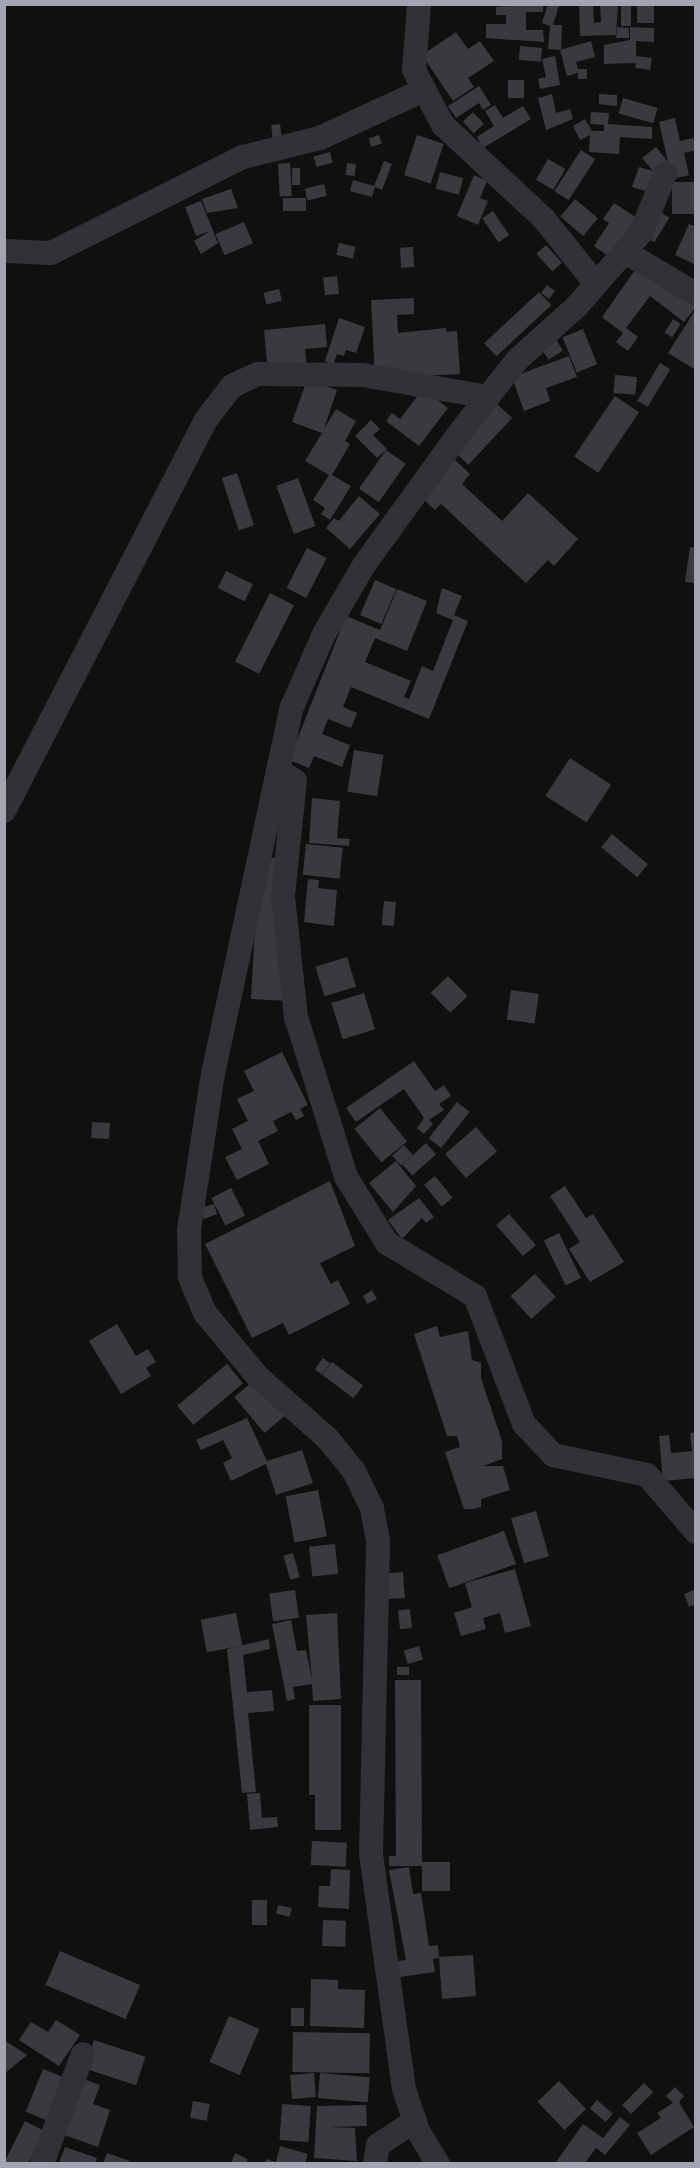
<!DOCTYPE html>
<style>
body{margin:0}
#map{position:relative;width:700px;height:2168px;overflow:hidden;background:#101011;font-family:Raleway,sans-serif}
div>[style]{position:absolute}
.building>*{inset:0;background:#3a3a3e;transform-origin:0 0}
.minor>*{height:24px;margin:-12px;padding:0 12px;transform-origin:12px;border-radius:12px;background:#313136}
span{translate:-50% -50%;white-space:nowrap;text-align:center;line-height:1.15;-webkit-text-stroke:6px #0b0b0c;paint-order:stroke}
.frame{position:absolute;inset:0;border:6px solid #a1a5b2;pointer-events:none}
</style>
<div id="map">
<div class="building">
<i style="clip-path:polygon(543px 4px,543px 12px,526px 12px,526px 30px,543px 30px,544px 42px,486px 38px,486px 24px,506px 24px,506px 15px,496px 15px,496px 7px)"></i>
<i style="clip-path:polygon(548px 4px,559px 6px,553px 25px,562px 25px,561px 50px,548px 49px,550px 26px,542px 23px)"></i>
<i style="clip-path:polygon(579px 4px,593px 4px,594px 23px,601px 22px,600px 4px,618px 4px,616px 35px,580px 36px)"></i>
<i style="left:621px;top:4px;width:10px;height:22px"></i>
<i style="left:637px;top:4px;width:17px;height:19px"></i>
<i style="clip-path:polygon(617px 27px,629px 28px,629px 38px,616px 38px)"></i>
<i style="clip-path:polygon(630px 27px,654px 28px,654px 42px,636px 41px,636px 56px,652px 58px,650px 70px,635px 68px,636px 63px,604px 64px,604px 45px,630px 40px)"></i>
<i style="clip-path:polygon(456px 32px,468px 49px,480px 41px,494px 61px,468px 78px,474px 87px,453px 101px,422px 55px)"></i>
<i style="clip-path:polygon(591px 41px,595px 57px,576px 62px,578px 69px,587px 69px,587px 79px,578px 79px,578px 73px,567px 76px,560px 50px)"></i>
<i style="left:520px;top:46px;width:22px;height:14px;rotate:5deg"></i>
<i style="clip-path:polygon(555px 56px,560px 85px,540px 89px,538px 79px,546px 77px,542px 59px)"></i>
<i style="left:508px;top:80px;width:16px;height:18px"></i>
<i style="clip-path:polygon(479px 86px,491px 105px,483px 110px,479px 103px,456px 118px,448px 106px)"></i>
<i style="clip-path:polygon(552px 94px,556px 113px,570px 109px,573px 119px,546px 130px,538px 98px)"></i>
<i style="clip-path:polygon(599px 94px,617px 95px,617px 106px,599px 104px)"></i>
<i style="left:623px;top:98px;width:36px;height:16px;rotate:16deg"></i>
<i style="clip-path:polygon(495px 105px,503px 118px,523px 106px,531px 119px,483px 148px,477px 137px,494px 126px,485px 111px)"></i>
<i style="left:473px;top:112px;width:16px;height:14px;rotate:47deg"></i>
<i style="clip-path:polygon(591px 112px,609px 113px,608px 124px,652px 127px,652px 139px,620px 137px,619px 154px,589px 152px,590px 135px,580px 140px,573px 126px,585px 119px,592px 131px,604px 131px,604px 125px,590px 124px)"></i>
<i style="clip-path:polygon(675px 118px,680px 141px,693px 138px,696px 150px,684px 153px,689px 175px,672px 179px,655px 194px,632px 187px,639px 167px,653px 171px,642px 158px,656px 147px,668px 162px,659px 122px)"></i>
<i style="left:280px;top:124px;width:17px;height:9px;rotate:83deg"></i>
<i style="left:379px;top:135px;width:9px;height:11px;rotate:72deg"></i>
<i style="left:417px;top:135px;width:28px;height:42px;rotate:18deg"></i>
<i style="left:581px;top:150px;width:17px;height:49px;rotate:33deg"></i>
<i style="left:330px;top:152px;width:11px;height:17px;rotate:75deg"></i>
<i style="left:548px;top:159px;width:20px;height:24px;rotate:30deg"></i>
<i style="clip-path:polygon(384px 161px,392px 164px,382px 190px,375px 187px,372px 197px,350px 191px,353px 180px,374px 186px)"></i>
<i style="left:290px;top:163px;width:33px;height:12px;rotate:87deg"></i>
<i style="left:347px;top:163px;width:9px;height:12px;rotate:6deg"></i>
<i style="left:292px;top:168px;width:8px;height:17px"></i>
<i style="left:440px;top:172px;width:24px;height:17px;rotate:15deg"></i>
<i style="clip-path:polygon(474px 175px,487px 181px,480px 198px,488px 201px,478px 225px,457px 216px)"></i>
<i style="left:672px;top:182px;width:24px;height:32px"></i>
<i style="left:324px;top:184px;width:12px;height:20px;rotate:76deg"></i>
<i style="clip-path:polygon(231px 189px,238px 208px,207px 213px,202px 199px)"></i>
<i style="left:283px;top:198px;width:23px;height:13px"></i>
<i style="left:575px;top:199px;width:30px;height:23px;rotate:40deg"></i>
<i style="clip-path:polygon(201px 201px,218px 243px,201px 254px,194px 241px,210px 231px,196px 236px,185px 207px)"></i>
<i style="clip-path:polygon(614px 203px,640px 220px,614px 260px,594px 246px,609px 223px,603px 219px)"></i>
<i style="left:493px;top:211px;width:29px;height:13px;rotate:56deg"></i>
<i style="left:662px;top:213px;width:9px;height:29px;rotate:32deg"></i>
<i style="left:244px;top:222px;width:23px;height:31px;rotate:67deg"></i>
<i style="clip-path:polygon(689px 224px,696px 227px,694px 264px,675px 255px)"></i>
<i style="left:339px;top:243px;width:17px;height:12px;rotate:13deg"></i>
<i style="left:546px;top:245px;width:24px;height:13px;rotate:48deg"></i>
<i style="left:413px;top:247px;width:20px;height:13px;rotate:87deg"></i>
<i style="clip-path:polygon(642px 260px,696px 301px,696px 307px,684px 322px,650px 296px,626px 328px,638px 337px,628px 351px,616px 342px,623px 333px,602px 317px)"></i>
<i style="left:337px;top:276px;width:18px;height:14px;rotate:84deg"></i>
<i style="left:547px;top:285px;width:10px;height:10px;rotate:37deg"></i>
<i style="left:279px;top:289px;width:12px;height:16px;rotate:76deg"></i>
<i style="left:539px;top:292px;width:18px;height:75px;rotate:47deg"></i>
<i style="clip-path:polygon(414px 298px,414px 314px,397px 315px,398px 333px,446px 328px,447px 332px,457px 331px,460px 374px,375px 378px,371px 300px)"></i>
<i style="clip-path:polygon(696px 309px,696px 370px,668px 353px)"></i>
<i style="clip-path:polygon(339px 318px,365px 327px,356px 353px,346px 350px,344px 356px,337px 354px,334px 362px,343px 368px,325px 361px)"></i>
<i style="left:673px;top:319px;width:9px;height:16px;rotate:32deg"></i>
<i style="clip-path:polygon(325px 324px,327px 347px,305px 349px,307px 369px,268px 373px,264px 330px)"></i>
<i style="left:583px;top:329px;width:38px;height:22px;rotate:68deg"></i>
<i style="left:555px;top:338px;width:15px;height:17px;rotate:58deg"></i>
<i style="clip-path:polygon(569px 356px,577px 377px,546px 388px,550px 401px,524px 411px,512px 377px)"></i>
<i style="left:660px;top:363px;width:12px;height:44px;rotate:31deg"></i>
<i style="left:615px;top:375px;width:22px;height:18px;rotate:5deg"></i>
<i style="clip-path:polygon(307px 380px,337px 390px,324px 429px,336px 409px,356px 421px,345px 441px,350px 444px,332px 475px,351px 486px,330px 520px,321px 514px,325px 508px,313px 500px,329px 475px,305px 461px,322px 433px,292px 422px)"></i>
<i style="clip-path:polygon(423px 389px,448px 408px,419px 446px,386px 421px,392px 413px,400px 419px)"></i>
<i style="left:615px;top:396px;width:29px;height:73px;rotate:34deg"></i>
<i style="left:496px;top:403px;width:22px;height:64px;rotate:43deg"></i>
<i style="clip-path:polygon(371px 420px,380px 429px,373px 435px,387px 449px,377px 458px,355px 436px)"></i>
<i style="left:386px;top:450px;width:24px;height:47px;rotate:35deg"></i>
<i style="clip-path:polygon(454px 459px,470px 474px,462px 484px,502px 521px,528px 493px,578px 539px,554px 566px,548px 560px,526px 583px,441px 504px,435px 510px,420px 496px)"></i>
<i style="left:237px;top:473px;width:55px;height:16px;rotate:72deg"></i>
<i style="left:298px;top:478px;width:51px;height:23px;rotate:70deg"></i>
<i style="clip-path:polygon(359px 496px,380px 514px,350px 549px,326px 528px,334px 518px,339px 521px)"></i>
<i style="clip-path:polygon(690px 547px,696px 548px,696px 583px,685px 582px)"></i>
<i style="left:307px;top:548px;width:22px;height:45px;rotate:27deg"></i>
<i style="left:226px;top:571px;width:30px;height:19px;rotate:26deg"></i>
<i style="left:375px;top:580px;width:23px;height:38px;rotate:23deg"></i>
<i style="clip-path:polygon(442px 588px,462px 596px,454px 615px,468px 621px,429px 719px,351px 687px,343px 707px,357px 713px,351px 728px,328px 719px,322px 734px,350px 745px,342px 767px,314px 756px,309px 768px,289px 760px,346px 616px,380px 630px,397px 589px,427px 601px,407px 651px,375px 638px,365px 662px,411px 681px,404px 697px,409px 699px,422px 666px,433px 671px,453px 620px,436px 613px)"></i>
<i style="left:270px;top:593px;width:27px;height:77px;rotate:27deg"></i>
<i style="left:354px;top:750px;width:30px;height:42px;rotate:9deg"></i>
<i style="left:570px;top:758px;width:49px;height:45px;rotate:33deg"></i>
<i style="clip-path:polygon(312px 798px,340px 801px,337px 838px,350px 839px,349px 846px,309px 843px)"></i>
<i style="left:612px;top:834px;width:47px;height:17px;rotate:40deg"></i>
<i style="left:306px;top:844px;width:37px;height:31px;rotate:6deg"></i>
<i style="clip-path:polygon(259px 857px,277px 858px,289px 1001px,251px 999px)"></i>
<i style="clip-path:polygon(308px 879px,319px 880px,318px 888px,337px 890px,334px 926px,304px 922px)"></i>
<i style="left:384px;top:901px;width:12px;height:24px;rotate:5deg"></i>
<i style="left:347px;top:957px;width:31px;height:33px;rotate:73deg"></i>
<i style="left:448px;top:976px;width:28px;height:24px;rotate:46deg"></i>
<i style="left:511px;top:990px;width:28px;height:30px;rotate:8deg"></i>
<i style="left:364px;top:993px;width:38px;height:34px;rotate:73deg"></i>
<i style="clip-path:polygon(282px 1052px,308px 1105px,300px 1109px,304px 1116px,296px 1120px,291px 1112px,273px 1121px,278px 1131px,258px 1141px,269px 1164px,237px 1180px,225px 1157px,242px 1149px,232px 1129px,248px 1121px,237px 1099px,254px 1091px,244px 1071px)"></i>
<i style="clip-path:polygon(414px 1061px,435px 1091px,444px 1085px,451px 1096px,439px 1104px,444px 1110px,429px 1120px,433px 1124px,424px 1134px,417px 1128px,424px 1118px,404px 1089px,356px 1122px,346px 1108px)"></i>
<i style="left:457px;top:1102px;width:16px;height:46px;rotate:38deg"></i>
<i style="left:380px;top:1108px;width:43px;height:33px;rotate:51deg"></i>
<i style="left:92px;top:1122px;width:18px;height:16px;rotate:3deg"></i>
<i style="left:476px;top:1127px;width:32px;height:41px;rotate:49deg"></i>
<i style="left:426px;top:1143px;width:15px;height:32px;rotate:48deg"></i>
<i style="left:404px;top:1145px;width:13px;height:16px;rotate:48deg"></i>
<i style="clip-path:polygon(396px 1161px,416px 1186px,393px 1212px,369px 1183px)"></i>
<i style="left:435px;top:1176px;width:28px;height:14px;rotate:51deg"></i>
<i style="clip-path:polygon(330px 1181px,355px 1246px,320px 1263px,331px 1284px,338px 1280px,350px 1304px,289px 1335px,283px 1323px,252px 1338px,205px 1244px)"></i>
<i style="clip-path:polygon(565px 1186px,586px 1218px,593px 1214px,624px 1262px,590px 1282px,569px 1249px,580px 1242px,550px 1196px)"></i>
<i style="left:231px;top:1188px;width:31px;height:22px;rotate:63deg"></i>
<i style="clip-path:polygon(419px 1198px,434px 1217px,426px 1223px,422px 1218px,402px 1239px,388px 1220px)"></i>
<i style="clip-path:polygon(214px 1204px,217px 1214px,204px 1219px,200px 1208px)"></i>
<i style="left:509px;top:1214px;width:41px;height:17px;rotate:49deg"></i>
<i style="left:559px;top:1233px;width:50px;height:17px;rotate:64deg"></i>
<i style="left:535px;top:1274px;width:31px;height:33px;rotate:48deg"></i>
<i style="clip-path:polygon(372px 1290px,377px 1299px,367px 1304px,363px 1296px)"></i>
<i style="clip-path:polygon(117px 1324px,136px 1356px,148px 1349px,156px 1362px,146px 1368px,151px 1376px,121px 1394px,89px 1341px)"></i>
<i style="clip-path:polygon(437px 1326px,440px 1337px,468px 1331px,472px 1360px,481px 1363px,481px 1378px,502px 1441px,502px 1459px,483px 1466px,503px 1466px,510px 1490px,481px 1499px,481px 1507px,473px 1509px,464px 1509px,445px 1452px,460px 1447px,457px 1436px,447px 1436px,414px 1334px)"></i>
<i style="left:323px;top:1358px;width:9px;height:14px;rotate:36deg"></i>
<i style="left:332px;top:1362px;width:39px;height:16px;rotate:37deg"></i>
<i style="left:227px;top:1364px;width:25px;height:65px;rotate:50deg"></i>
<i style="left:258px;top:1377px;width:47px;height:31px;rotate:50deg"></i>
<i style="clip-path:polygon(247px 1418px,267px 1461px,302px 1450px,313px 1483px,276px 1495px,266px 1464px,231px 1481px,223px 1463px,232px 1458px,223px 1440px,201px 1450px,196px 1440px)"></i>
<i style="clip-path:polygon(696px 1432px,696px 1478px,663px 1481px,659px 1436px,669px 1435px,671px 1453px,692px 1451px,690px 1433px)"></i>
<i style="left:318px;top:1490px;width:47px;height:33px;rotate:79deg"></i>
<i style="left:536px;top:1511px;width:47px;height:26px;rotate:74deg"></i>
<i style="left:504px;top:1531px;width:35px;height:71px;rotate:70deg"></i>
<i style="left:335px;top:1544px;width:30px;height:26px;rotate:84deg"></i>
<i style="left:293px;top:1553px;width:25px;height:10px;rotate:74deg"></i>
<i style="clip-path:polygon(515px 1569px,531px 1626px,505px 1633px,500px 1613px,483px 1618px,486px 1629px,461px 1636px,454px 1613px,472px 1607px,465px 1583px)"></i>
<i style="left:403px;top:1572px;width:26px;height:17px;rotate:86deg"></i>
<i style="clip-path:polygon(696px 1589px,696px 1604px,689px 1607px,684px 1594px)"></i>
<i style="left:295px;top:1590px;width:28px;height:26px;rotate:82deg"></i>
<i style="left:410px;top:1609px;width:19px;height:12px;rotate:84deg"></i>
<i style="left:236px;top:1613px;width:33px;height:36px;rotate:79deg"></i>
<i style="clip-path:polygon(337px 1613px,341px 1699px,313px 1701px,312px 1684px,293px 1687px,295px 1699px,287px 1701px,272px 1624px,291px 1620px,297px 1651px,306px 1650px,312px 1679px,306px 1615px)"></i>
<i style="clip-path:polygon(269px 1639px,270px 1649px,243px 1655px,247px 1692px,272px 1690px,274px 1711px,248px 1713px,256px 1792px,242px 1793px,227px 1649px)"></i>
<i style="left:419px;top:1646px;width:14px;height:16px;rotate:73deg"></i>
<i style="left:409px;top:1667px;width:8px;height:12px;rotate:90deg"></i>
<i style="clip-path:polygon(395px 1680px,421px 1680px,422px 1862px,450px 1862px,450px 1891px,422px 1891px,422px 1866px,389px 1866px,389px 1856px,396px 1856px)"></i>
<i style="clip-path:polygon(309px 1705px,341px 1705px,341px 1830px,315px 1830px,315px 1795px,309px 1795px)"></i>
<i style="clip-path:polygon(260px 1793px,262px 1818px,277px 1817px,278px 1827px,250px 1830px,247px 1794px)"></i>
<i style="left:312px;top:1841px;width:35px;height:24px;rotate:3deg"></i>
<i style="clip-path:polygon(409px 1867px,413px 1894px,421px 1893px,429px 1946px,438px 1945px,439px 1957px,473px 1955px,476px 1996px,442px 1999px,439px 1958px,433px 1959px,435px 1972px,400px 1977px,397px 1961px,406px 1960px,389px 1870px)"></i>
<i style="clip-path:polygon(331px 1869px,350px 1870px,349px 1909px,318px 1907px,319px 1886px,330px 1886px)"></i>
<i style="left:252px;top:1900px;width:15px;height:25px"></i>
<i style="left:278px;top:1905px;width:14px;height:9px;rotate:12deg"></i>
<i style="left:323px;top:1920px;width:23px;height:26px;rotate:2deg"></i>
<i style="left:60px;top:1951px;width:87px;height:37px;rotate:23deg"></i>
<i style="clip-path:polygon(311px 1979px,338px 1980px,338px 1989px,365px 1990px,364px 2028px,310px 2026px)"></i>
<i style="left:291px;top:2008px;width:13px;height:18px"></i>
<i style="left:229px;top:2016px;width:33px;height:50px;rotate:23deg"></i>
<i style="clip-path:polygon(56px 2020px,80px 2035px,59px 2066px,19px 2040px,31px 2022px,48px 2032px)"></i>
<i style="left:293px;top:2032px;width:77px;height:40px;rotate:1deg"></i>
<i style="clip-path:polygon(4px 2040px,27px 2055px,4px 2074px)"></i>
<i style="left:94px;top:2040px;width:54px;height:30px;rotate:18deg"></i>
<i style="left:43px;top:2069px;width:24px;height:46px;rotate:22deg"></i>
<i style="left:314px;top:2073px;width:24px;height:24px;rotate:85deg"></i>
<i style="left:320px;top:2073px;width:50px;height:25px;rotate:5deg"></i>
<i style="clip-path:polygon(78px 2077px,100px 2085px,93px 2104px,110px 2110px,98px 2147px,59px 2133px)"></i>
<i style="left:559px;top:2081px;width:39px;height:30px;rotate:46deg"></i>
<i style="left:644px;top:2083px;width:13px;height:31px;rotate:45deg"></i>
<i style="clip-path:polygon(675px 2087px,684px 2096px,679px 2102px,694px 2127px,651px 2155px,637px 2133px,661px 2118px,657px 2113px,673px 2103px,666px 2096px)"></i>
<i style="left:597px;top:2100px;width:21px;height:11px;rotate:41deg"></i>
<i style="left:193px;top:2101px;width:17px;height:17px;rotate:10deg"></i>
<i style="left:282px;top:2104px;width:29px;height:36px;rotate:4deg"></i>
<i style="clip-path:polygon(366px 2105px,367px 2126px,329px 2127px,355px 2128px,357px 2161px,314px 2158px,317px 2106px)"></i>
<i style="clip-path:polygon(620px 2117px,630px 2125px,605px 2155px,596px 2148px,585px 2163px,556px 2162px,583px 2124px,603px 2138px)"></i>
<i style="clip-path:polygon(25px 2121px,46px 2132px,28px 2163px,4px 2163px)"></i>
<i style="clip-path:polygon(280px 2146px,308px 2154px,305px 2163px,265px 2163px,266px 2159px,276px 2162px)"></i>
<i style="clip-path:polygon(65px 2147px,97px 2158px,95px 2163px,59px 2163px)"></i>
<i style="clip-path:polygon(107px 2153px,130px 2161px,129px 2163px,103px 2163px)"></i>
<i style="clip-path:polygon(235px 2153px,247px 2159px,247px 2163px,231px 2163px)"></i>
</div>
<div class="minor">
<i style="left:419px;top:4px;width:66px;rotate:94.3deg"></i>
<i style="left:414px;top:70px;width:62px;rotate:62.2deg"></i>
<i style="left:443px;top:125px;width:138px;rotate:42.9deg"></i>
<i style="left:544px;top:219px;width:83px;rotate:51.3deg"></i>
<i style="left:4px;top:251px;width:47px;rotate:2.4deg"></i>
<i style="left:51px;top:253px;width:215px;rotate:-26.6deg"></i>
<i style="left:243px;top:157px;width:79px;rotate:-13.9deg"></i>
<i style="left:320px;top:138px;width:115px;rotate:-24.8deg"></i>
<i style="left:625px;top:252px;width:82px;rotate:30.6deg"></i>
<i style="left:278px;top:770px;width:20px;rotate:33deg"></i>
<i style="left:295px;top:781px;width:116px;rotate:96deg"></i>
<i style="left:283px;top:896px;width:122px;rotate:83.9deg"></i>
<i style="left:296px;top:1017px;width:168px;rotate:72.6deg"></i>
<i style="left:346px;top:1177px;width:78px;rotate:58.2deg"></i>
<i style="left:387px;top:1243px;width:103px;rotate:31.1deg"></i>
<i style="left:475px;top:1296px;width:137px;rotate:69.1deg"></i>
<i style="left:524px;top:1424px;width:42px;rotate:46.9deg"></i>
<i style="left:553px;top:1455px;width:96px;rotate:12deg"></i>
<i style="left:647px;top:1475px;width:75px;rotate:49.3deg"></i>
<i style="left:4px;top:811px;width:439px;rotate:-62.7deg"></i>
<i style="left:205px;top:421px;width:44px;rotate:-52.4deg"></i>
<i style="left:232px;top:386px;width:29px;rotate:-25deg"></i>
<i style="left:258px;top:374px;width:105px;rotate:0.5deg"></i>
<i style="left:363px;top:375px;width:127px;rotate:10deg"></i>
<i style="left:42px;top:2164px;width:117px;rotate:-69.6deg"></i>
<i style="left:375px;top:2164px;width:19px;rotate:-81deg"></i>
<i style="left:378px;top:2145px;width:44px;rotate:-33deg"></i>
<i style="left:438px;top:2164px;width:39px;rotate:-121deg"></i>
<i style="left:418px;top:2131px;width:44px;rotate:-108.4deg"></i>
<i style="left:404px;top:2089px;width:237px;rotate:-98deg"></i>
<i style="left:371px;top:1854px;width:314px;rotate:-88.7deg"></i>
<i style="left:378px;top:1540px;width:33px;rotate:-101deg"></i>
<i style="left:372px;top:1508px;width:41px;rotate:-115.9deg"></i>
<i style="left:354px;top:1471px;width:43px;rotate:-129.3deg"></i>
<i style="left:327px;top:1438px;width:92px;rotate:-138.5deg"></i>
<i style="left:258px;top:1377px;width:83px;rotate:-129.6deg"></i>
<i style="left:205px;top:1313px;width:39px;rotate:-113deg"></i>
<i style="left:190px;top:1277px;width:47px;rotate:-91.2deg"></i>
<i style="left:189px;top:1230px;width:158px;rotate:-81.3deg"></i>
<i style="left:213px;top:1074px;width:375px;rotate:-77.9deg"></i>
<i style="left:292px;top:707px;width:80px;rotate:-66.3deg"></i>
<i style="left:324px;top:634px;width:80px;rotate:-59.9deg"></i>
<i style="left:364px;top:565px;width:165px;rotate:-54.1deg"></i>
<i style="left:461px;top:431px;width:90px;rotate:-51.7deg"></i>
<i style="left:517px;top:360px;width:81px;rotate:-42deg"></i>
<i style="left:577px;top:306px;width:97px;rotate:-48.8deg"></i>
<i style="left:641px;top:233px;width:64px;rotate:-67.9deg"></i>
</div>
<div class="frame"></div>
</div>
